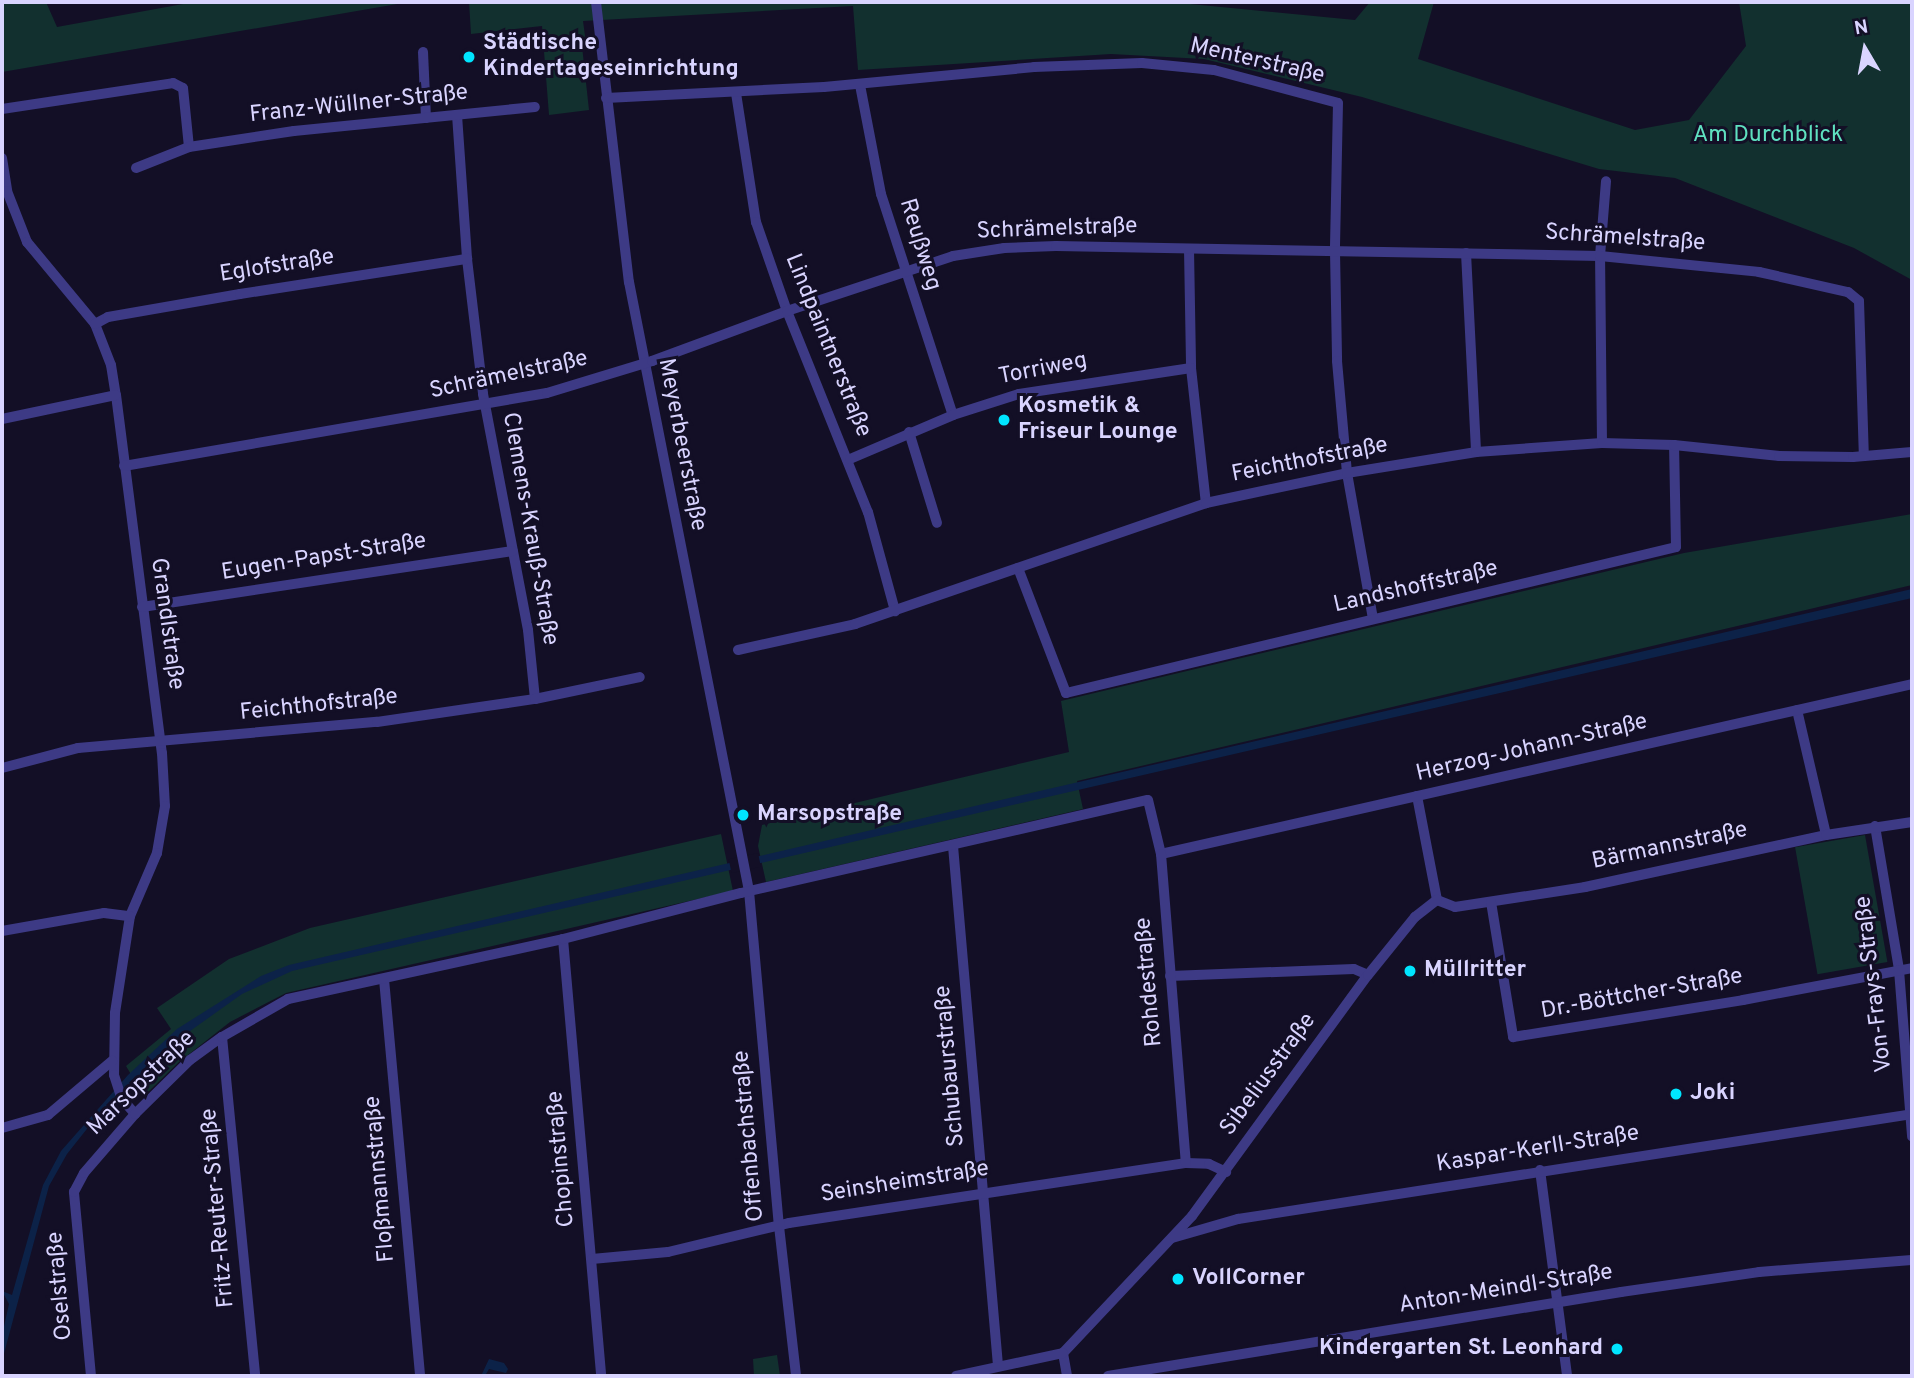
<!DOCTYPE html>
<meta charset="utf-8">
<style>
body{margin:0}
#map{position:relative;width:1914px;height:1378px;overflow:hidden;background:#130f26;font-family:Overpass,sans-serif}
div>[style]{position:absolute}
.green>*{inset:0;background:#12302f;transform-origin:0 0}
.water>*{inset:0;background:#0c2248}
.pier>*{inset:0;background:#130f26;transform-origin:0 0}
.minor>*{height:10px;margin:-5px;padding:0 5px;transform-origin:5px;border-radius:5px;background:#3d3a85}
.dots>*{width:19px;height:19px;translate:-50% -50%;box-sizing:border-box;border:4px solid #130f26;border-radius:50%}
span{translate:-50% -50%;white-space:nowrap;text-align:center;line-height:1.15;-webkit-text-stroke:6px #130f26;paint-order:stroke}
.poi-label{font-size:23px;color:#d9d4ff;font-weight:700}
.left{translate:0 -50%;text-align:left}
.right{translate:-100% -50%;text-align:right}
.street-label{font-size:23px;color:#d9d4ff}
.park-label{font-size:23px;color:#5fe0c0}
.frame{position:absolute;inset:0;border:4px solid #d9d4ff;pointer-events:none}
.north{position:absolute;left:1830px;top:14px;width:70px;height:70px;-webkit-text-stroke:5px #130f26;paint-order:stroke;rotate:350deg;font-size:19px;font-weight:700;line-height:28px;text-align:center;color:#d9d4ff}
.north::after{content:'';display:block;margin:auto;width:24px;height:32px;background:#d9d4ff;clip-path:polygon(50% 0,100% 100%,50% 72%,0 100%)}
</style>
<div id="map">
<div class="green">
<i style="clip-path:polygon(2px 2px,46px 2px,57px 27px,194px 2px,409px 2px,2px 72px)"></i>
<i style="clip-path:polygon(469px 2px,1170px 2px,1355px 20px,1370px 2px,1434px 2px,1418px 59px,1635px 130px,1689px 120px,1746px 46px,1739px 2px,1912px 2px,1912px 280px,1854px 248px,1675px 178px,1599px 169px,1362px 97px,1204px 59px,1111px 54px,858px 70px,853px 6px,583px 21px,585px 36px,582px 46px,589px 110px,549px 115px,542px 26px,471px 34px)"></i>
<i style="clip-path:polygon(1912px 514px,1912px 585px,1077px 781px,1083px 809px,766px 882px,758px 846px,762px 825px,1069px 752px,1061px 701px,1684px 553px)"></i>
<i style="clip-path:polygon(721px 834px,733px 891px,286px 993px,230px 1022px,179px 1062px,144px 1096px,126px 1066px,171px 1029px,157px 1008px,229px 959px,310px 928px)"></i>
<i style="left:1865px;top:835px;width:129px;height:71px;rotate:80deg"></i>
<i style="clip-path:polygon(777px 1355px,780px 1376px,754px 1376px,753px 1359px)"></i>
</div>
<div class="water">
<i style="clip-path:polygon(1912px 589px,1912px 598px,292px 971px,242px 994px,169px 1046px,94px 1120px,67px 1154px,49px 1186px,2px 1361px,2px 1335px,9px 1304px,2px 1291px,12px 1295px,43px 1185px,61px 1151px,128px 1075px,177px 1029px,261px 976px,289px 965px)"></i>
<i style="clip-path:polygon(489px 1359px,504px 1363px,508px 1369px,506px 1373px,489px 1369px,486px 1374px,489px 1376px,481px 1376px)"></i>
</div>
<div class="pier">
<i style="left:758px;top:853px;width:14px;height:30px;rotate:78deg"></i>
</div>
<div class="minor">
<i style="left:596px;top:2px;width:282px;rotate:83.3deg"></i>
<i style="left:629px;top:282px;width:621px;rotate:78.85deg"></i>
<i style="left:749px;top:891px;width:336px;rotate:84.9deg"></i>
<i style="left:779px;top:1226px;width:151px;rotate:83.5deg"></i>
<i style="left:423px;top:52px;width:66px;rotate:87.4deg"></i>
<i style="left:860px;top:85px;width:111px;rotate:79.1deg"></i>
<i style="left:881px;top:194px;width:232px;rotate:72deg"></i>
<i style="left:736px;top:93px;width:131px;rotate:81.2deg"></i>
<i style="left:756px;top:222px;width:94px;rotate:70.8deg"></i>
<i style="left:787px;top:311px;width:217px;rotate:68.1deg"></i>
<i style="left:868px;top:512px;width:103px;rotate:74.7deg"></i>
<i style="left:606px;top:98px;width:218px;rotate:-2.9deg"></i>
<i style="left:824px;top:87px;width:211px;rotate:-5.4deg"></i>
<i style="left:1034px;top:67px;width:108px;rotate:-2.1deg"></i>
<i style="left:1142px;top:63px;width:72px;rotate:5.6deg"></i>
<i style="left:1214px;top:70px;width:128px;rotate:14.9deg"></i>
<i style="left:1338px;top:103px;width:149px;rotate:91.2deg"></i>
<i style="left:1335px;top:252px;width:109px;rotate:88.9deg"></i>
<i style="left:1337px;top:361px;width:112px;rotate:84.9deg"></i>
<i style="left:1347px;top:473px;width:148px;rotate:79.9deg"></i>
<i style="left:2px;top:109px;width:173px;rotate:-8.6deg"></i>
<i style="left:173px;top:83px;width:11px;rotate:27deg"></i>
<i style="left:183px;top:88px;width:59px;rotate:84.2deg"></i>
<i style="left:457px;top:115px;width:144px;rotate:86deg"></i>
<i style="left:467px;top:259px;width:136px;rotate:83.2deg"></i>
<i style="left:483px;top:394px;width:240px;rotate:79.2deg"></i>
<i style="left:528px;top:630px;width:69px;rotate:84.2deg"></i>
<i style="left:2px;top:158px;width:33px;rotate:81deg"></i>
<i style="left:7px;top:191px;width:55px;rotate:68.6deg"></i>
<i style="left:27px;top:242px;width:107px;rotate:50.3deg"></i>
<i style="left:95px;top:324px;width:44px;rotate:68.7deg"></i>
<i style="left:111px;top:365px;width:30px;rotate:81deg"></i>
<i style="left:116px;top:395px;width:361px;rotate:82.7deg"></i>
<i style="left:162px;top:753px;width:53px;rotate:86.8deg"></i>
<i style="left:165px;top:806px;width:48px;rotate:99.7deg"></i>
<i style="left:157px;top:853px;width:69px;rotate:113.2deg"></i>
<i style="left:130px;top:916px;width:98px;rotate:98.8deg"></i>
<i style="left:115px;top:1013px;width:62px;rotate:90.9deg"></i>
<i style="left:114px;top:1075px;width:25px;rotate:72deg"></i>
<i style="left:122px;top:1099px;width:20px;rotate:49deg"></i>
<i style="left:136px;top:168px;width:57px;rotate:-21.6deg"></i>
<i style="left:189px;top:147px;width:106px;rotate:-8.7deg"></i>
<i style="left:294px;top:131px;width:242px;rotate:-5.7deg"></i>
<i style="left:1189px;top:249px;width:119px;rotate:89deg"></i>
<i style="left:1191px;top:368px;width:136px;rotate:83.7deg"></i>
<i style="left:1466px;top:253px;width:199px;rotate:87.1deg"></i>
<i style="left:95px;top:324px;width:15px;rotate:-28deg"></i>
<i style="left:108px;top:317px;width:134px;rotate:-9.9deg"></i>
<i style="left:240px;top:294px;width:230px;rotate:-8.8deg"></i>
<i style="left:2px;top:419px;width:116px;rotate:-11.9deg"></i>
<i style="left:909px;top:432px;width:95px;rotate:72.9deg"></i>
<i style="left:1602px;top:443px;width:187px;rotate:-90.6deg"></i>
<i style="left:1600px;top:256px;width:75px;rotate:-85.4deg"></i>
<i style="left:850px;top:459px;width:112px;rotate:-23.1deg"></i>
<i style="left:953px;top:415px;width:69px;rotate:-17.7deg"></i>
<i style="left:1019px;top:394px;width:174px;rotate:-8.6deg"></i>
<i style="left:124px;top:466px;width:429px;rotate:-9.8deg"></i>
<i style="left:547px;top:393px;width:110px;rotate:-16.9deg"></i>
<i style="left:652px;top:361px;width:144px;rotate:-20.3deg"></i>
<i style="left:787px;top:311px;width:175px;rotate:-18.3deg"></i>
<i style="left:953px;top:256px;width:52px;rotate:-8.9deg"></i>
<i style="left:1004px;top:248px;width:52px;rotate:-2.2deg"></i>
<i style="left:1056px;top:246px;width:544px;rotate:1.05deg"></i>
<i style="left:1600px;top:256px;width:160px;rotate:5.7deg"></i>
<i style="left:1759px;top:272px;width:91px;rotate:12.7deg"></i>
<i style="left:1848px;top:292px;width:14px;rotate:39deg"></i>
<i style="left:1859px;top:301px;width:155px;rotate:88.2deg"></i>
<i style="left:1018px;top:568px;width:134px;rotate:69deg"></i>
<i style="left:1066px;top:693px;width:627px;rotate:-13.46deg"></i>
<i style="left:1676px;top:547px;width:102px;rotate:-91.1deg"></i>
<i style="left:142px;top:607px;width:375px;rotate:-8.6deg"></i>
<i style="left:738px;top:650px;width:120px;rotate:-12.5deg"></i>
<i style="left:855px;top:624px;width:371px;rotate:-19deg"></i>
<i style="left:1206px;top:503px;width:144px;rotate:-12deg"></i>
<i style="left:1347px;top:473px;width:131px;rotate:-9.2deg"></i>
<i style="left:1476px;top:452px;width:126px;rotate:-4.1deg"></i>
<i style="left:1602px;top:443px;width:72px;rotate:1.6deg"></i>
<i style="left:1674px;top:445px;width:106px;rotate:6deg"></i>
<i style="left:1779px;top:456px;width:74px;rotate:0.8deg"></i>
<i style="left:1853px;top:457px;width:59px;rotate:-4.8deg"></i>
<i style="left:1797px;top:710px;width:128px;rotate:76.9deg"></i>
<i style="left:2px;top:768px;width:79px;rotate:-14.7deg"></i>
<i style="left:78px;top:748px;width:300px;rotate:-5deg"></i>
<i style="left:377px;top:722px;width:160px;rotate:-8.3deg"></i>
<i style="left:535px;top:699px;width:107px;rotate:-11.8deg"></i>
<i style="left:1417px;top:796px;width:106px;rotate:79.1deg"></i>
<i style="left:1875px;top:826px;width:146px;rotate:80.5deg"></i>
<i style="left:1899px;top:970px;width:167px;rotate:85.5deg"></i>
<i style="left:953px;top:846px;width:522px;rotate:85.05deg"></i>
<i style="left:1161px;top:854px;width:770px;rotate:-12.75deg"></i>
<i style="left:1437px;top:900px;width:19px;rotate:21deg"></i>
<i style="left:1455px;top:907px;width:132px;rotate:-8.7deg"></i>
<i style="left:1585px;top:887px;width:247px;rotate:-12.2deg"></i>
<i style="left:1826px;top:835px;width:87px;rotate:-8.6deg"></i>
<i style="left:1491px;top:902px;width:137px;rotate:80.7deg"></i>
<i style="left:1513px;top:1037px;width:233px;rotate:-9.1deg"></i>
<i style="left:1743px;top:1000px;width:172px;rotate:-10.7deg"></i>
<i style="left:2px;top:931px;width:104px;rotate:-10deg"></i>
<i style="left:104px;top:913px;width:26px;rotate:7deg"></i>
<i style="left:563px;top:939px;width:439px;rotate:85deg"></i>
<i style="left:1170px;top:976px;width:184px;rotate:-2.2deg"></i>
<i style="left:1354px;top:969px;width:15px;rotate:23deg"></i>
<i style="left:384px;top:979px;width:399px;rotate:84.8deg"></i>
<i style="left:222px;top:1037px;width:341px;rotate:84.4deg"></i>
<i style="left:2px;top:1128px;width:48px;rotate:-15.8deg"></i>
<i style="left:48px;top:1115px;width:84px;rotate:-40.2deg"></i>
<i style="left:1540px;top:1170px;width:208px;rotate:82.5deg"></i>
<i style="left:1172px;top:1238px;width:69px;rotate:-16.1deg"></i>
<i style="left:1238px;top:1219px;width:682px;rotate:-8.85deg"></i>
<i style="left:592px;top:1259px;width:76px;rotate:-5.3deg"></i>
<i style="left:668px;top:1252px;width:124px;rotate:-13.5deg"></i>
<i style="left:789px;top:1223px;width:402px;rotate:-8.6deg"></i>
<i style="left:1186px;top:1163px;width:23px;rotate:2deg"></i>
<i style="left:1209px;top:1164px;width:19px;rotate:25deg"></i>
<i style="left:1063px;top:1353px;width:188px;rotate:-46.7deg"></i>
<i style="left:1192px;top:1216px;width:298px;rotate:-53.9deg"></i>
<i style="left:1368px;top:975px;width:75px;rotate:-51deg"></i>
<i style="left:1415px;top:917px;width:28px;rotate:-38deg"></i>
<i style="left:1063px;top:1353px;width:23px;rotate:80deg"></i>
<i style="left:91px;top:1376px;width:185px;rotate:-95.3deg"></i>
<i style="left:74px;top:1192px;width:21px;rotate:-62deg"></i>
<i style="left:84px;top:1173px;width:78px;rotate:-49.2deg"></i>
<i style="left:135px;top:1114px;width:77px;rotate:-44.5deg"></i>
<i style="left:190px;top:1060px;width:39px;rotate:-36deg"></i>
<i style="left:222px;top:1037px;width:76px;rotate:-29.9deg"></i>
<i style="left:288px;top:999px;width:281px;rotate:-12.3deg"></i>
<i style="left:563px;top:939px;width:184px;rotate:-14.5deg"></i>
<i style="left:741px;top:893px;width:417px;rotate:-12.9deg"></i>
<i style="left:1148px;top:800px;width:56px;rotate:76.5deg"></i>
<i style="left:1161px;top:854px;width:310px;rotate:85.4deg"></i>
<i style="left:956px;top:1376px;width:109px;rotate:-12.1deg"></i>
<i style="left:1108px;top:1376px;width:520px;rotate:-9.3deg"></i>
<i style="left:1621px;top:1292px;width:139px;rotate:-8.2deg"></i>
<i style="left:1759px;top:1272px;width:153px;rotate:-4.5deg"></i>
</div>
<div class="dots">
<i style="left:469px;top:57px;background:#00e5ff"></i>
<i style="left:1004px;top:420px;background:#00e5ff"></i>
<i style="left:743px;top:815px;background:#00e5ff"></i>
<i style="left:1410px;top:971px;background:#00e5ff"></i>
<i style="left:1676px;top:1094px;background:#00e5ff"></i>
<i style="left:1178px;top:1279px;background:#00e5ff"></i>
<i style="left:1617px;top:1349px;background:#00e5ff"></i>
</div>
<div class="poi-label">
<span class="left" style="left:483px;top:57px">Städtische<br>Kindertageseinrichtung</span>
<span class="left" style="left:1018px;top:420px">Kosmetik &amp;<br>Friseur Lounge</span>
<span class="left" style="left:757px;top:815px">Marsopstraße</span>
<span class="left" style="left:1424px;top:971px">Müllritter</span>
<span class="left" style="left:1690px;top:1094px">Joki</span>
<span class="left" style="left:1192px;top:1279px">VollCorner</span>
<span class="right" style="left:1603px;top:1349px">Kindergarten St. Leonhard</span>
</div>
<div class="street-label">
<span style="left:1257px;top:62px;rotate:13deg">Menterstraße</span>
<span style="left:359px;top:105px;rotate:-6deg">Franz-Wüllner-Straße</span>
<span style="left:1057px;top:230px;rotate:-2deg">Schrämelstraße</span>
<span style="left:1625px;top:239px;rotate:4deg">Schrämelstraße</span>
<span style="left:919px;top:245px;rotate:73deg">Reußweg</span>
<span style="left:277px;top:267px;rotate:-9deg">Eglofstraße</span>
<span style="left:827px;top:346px;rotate:68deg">Lindpaintnerstraße</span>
<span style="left:1043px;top:370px;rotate:-11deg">Torriweg</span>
<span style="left:509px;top:376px;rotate:-12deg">Schrämelstraße</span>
<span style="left:681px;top:445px;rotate:79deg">Meyerbeerstraße</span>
<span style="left:1310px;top:461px;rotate:-11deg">Feichthofstraße</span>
<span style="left:529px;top:529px;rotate:80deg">Clemens-Krauß-Straße</span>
<span style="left:324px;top:558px;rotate:-9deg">Eugen-Papst-Straße</span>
<span style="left:1416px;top:588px;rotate:-13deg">Landshoffstraße</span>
<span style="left:166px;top:624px;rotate:82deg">Grandlstraße</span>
<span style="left:319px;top:706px;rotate:-6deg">Feichthofstraße</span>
<span style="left:1532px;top:749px;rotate:-13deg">Herzog-Johann-Straße</span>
<span style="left:1670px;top:847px;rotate:-12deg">Bärmannstraße</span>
<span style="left:1150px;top:982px;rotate:-95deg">Rohdestraße</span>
<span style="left:1875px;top:984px;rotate:-97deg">Von-Frays-Straße</span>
<span style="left:1642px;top:995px;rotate:-10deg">Dr.-Böttcher-Straße</span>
<span style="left:951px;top:1066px;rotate:-95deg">Schubaurstraße</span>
<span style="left:1269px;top:1075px;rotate:-54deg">Sibeliusstraße</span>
<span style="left:142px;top:1084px;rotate:-44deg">Marsopstraße</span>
<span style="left:750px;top:1136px;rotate:-95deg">Offenbachstraße</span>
<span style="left:1538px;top:1150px;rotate:-9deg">Kaspar-Kerll-Straße</span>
<span style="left:562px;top:1159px;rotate:-95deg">Chopinstraße</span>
<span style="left:381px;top:1179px;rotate:-95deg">Floßmannstraße</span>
<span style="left:905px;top:1183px;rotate:-9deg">Seinsheimstraße</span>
<span style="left:219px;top:1208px;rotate:-95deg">Fritz-Reuter-Straße</span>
<span style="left:61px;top:1286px;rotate:-95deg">Oselstraße</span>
<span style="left:1506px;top:1290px;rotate:-9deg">Anton-Meindl-Straße</span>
</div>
<div class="park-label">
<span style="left:1768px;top:136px">Am Durchblick</span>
</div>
<div class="frame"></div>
<div class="north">N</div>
</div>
